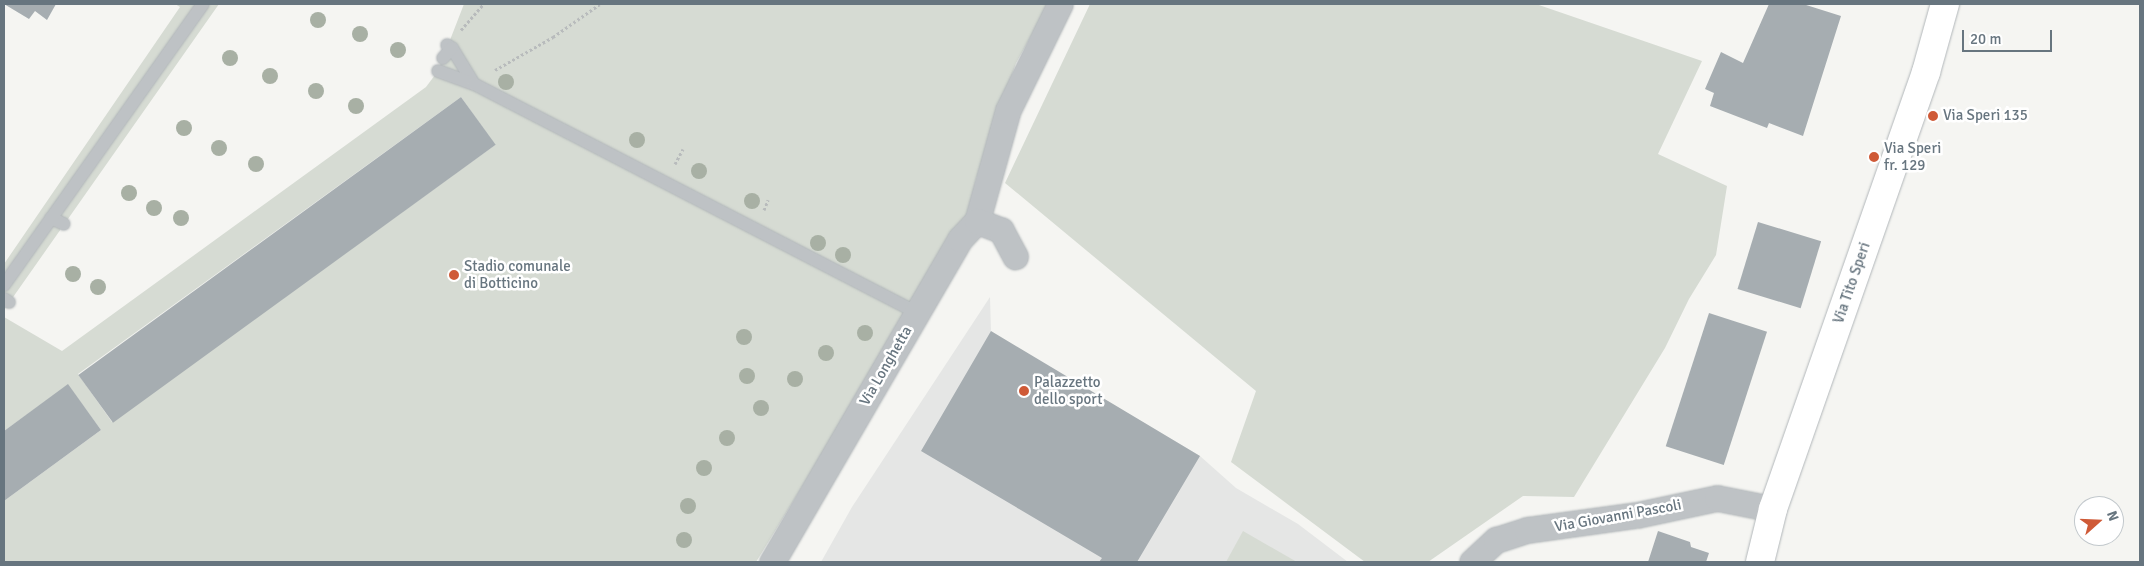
<!DOCTYPE html>
<style>
body{margin:0}
#map{position:relative;width:2144px;height:566px;overflow:hidden;background:#f5f5f2;font-family:Signika,sans-serif}
div>[style]{position:absolute}
.built>*{inset:0;background:#e5e6e5}
.green>*{inset:0;background:#d6dbd3}
.building>*{inset:0;background:#a6adb1;transform-origin:0 0}
.path>*{height:3px;margin-top:-1.5px;transform-origin:0;background:repeating-linear-gradient(90deg,#b8bbbc 0 2.5px,transparent 0 5px)}
.roads{filter:drop-shadow(0 0 1px #b1b6b9) drop-shadow(0 0 1px #b1b6b9)}
.lane>*{height:12px;margin:-6px;padding:0 6px;transform-origin:6px;border-radius:6px;background:#bec2c5}
.street>*{height:25px;margin:-12.5px;padding:0 12.5px;transform-origin:12.5px;border-radius:12.5px;background:#bec2c5}
.secondary>*{height:28px;margin:-14px;padding:0 14px;transform-origin:14px;border-radius:14px;background:#fff}
.trees>*{width:16px;height:16px;margin:-8px;border-radius:50%;background:#a8b0a4}
.dots>*{width:14px;height:14px;translate:-50% -50%;box-sizing:border-box;border:2px solid #fff;border-radius:50%}
span{translate:-50% -50%;white-space:nowrap;text-align:center;line-height:1.15;-webkit-text-stroke:5px #fff;paint-order:stroke}
.poi-label{font-size:15px;color:#67757f}
.left{translate:0 -50%;text-align:left}
.street-label{font-size:15px;color:#67757f}
.frame{position:absolute;inset:0;border:5px solid #67757f;pointer-events:none}
.north{position:absolute;left:2074px;top:496px;width:50px;height:50px;box-sizing:border-box;background:#fff;border:1px solid #c2c8cc;border-radius:50%;rotate:70deg;font-size:14px;font-weight:700;line-height:20px;text-align:center;color:#67757f}
.north::after{content:'';display:block;margin:auto;width:18px;height:22px;background:#cf5a37;clip-path:polygon(50% 0,100% 100%,50% 72%,0 100%)}
.scale{position:absolute;left:1962px;top:30px;width:90px;height:22px;box-sizing:border-box;border:2px solid #67757f;border-top:0;padding-left:6px;font-size:15px;line-height:18px;white-space:nowrap;color:#67757f;-webkit-text-stroke:4px #fff;paint-order:stroke}
</style>
<div id="map">
<div class="built">
<i style="clip-path:polygon(990px 297px,991px 332px,1200px 456px,1236px 488px,1298px 524px,1348px 562px,821px 562px,852px 507px)"></i>
</div>
<div class="green">
<i style="clip-path:polygon(175px 4px,219px 4px,4px 310px,4px 264px,180px 7px)"></i>
<i style="clip-path:polygon(evenodd,464px 4px,1049px 4px,1016px 63px,976px 179px,969px 215px,756px 562px,4px 562px,4px 501px,101px 430px,68px 385px,4px 431px,4px 317px,62px 351px,426px 87px,438px 71px,464px 4px,461px 97px,495px 145px,112px 422px,78px 374px,461px 97px)"></i>
<i style="clip-path:polygon(1090px 4px,1536px 4px,1702px 61px,1658px 154px,1727px 186px,1716px 255px,1689px 299px,1665px 348px,1574px 497px,1523px 496px,1428px 562px,1365px 562px,1231px 462px,1256px 391px,1005px 183px)"></i>
<i style="clip-path:polygon(1243px 531px,1297px 562px,1226px 562px)"></i>
</div>
<div class="building">
<i style="clip-path:polygon(4px 4px,56px 4px,47px 20px,35px 11px,29px 19px)"></i>
<i style="clip-path:polygon(1769px 4px,1803px 4px,1841px 16px,1803px 136px,1769px 123px,1767px 128px,1710px 106px,1714px 93px,1705px 89px,1721px 52px,1743px 63px)"></i>
<i style="left:461px;top:97px;width:59px;height:473px;rotate:54deg"></i>
<i style="left:1758px;top:222px;width:66px;height:70px;rotate:17deg"></i>
<i style="left:1709px;top:313px;width:61px;height:140px;rotate:18deg"></i>
<i style="clip-path:polygon(991px 331px,1200px 456px,1137px 562px,1099px 562px,1102px 558px,921px 451px)"></i>
<i style="clip-path:polygon(68px 384px,101px 430px,4px 501px,4px 431px)"></i>
<i style="clip-path:polygon(1658px 531px,1690px 542px,1691px 547px,1709px 553px,1706px 562px,1648px 562px)"></i>
</div>
<div class="path">
<i style="left:461px;top:30px;width:35px;rotate:-49deg"></i>
<i style="left:495px;top:70px;width:67px;rotate:-29.6deg"></i>
<i style="left:553px;top:37px;width:57px;rotate:-35.1deg"></i>
<i style="left:675px;top:164px;width:17px;rotate:-62deg"></i>
<i style="left:764px;top:210px;width:11px;rotate:-68deg"></i>
</div>
<div class="roads">
<div class="lane">
<i style="left:447px;top:45px;width:6px;rotate:31deg"></i>
<i style="left:452px;top:48px;width:42px;rotate:58.6deg"></i>
<i style="left:443px;top:58px;width:13px;rotate:-48deg"></i>
<i style="left:438px;top:71px;width:38px;rotate:20deg"></i>
<i style="left:474px;top:84px;width:499px;rotate:27.3deg"></i>
<i style="left:51px;top:218px;width:14px;rotate:25deg"></i>
<i style="left:4px;top:285px;width:344px;rotate:-54.7deg"></i>
<i style="left:4px;top:299px;width:6px;rotate:31deg"></i>
</div>
<div class="street">
<i style="left:977px;top:221px;width:115px;rotate:-74.4deg"></i>
<i style="left:1008px;top:110px;width:118px;rotate:-63.9deg"></i>
<i style="left:772px;top:562px;width:374px;rotate:-59.8deg"></i>
<i style="left:960px;top:239px;width:25px;rotate:-47deg"></i>
<i style="left:977px;top:221px;width:26px;rotate:21deg"></i>
<i style="left:1001px;top:230px;width:30px;rotate:62deg"></i>
<i style="left:1472px;top:562px;width:33px;rotate:-43deg"></i>
<i style="left:1496px;top:540px;width:33px;rotate:-18deg"></i>
<i style="left:1527px;top:530px;width:111px;rotate:-7.8deg"></i>
<i style="left:1637px;top:515px;width:82px;rotate:-12deg"></i>
<i style="left:1717px;top:498px;width:57px;rotate:11.1deg"></i>
</div>
<div class="secondary">
<i style="left:1760px;top:562px;width:55px;rotate:-76.2deg"></i>
<i style="left:1773px;top:509px;width:463px;rotate:-70.7deg"></i>
<i style="left:1926px;top:72px;width:71px;rotate:-74.4deg"></i>
</div>
</div>
<div class="trees">
<i style="left:318px;top:20px"></i>
<i style="left:360px;top:34px"></i>
<i style="left:398px;top:50px"></i>
<i style="left:230px;top:58px"></i>
<i style="left:270px;top:76px"></i>
<i style="left:506px;top:82px"></i>
<i style="left:316px;top:91px"></i>
<i style="left:356px;top:106px"></i>
<i style="left:184px;top:128px"></i>
<i style="left:637px;top:140px"></i>
<i style="left:219px;top:148px"></i>
<i style="left:256px;top:164px"></i>
<i style="left:699px;top:171px"></i>
<i style="left:129px;top:193px"></i>
<i style="left:752px;top:201px"></i>
<i style="left:154px;top:208px"></i>
<i style="left:181px;top:218px"></i>
<i style="left:818px;top:243px"></i>
<i style="left:843px;top:255px"></i>
<i style="left:73px;top:274px"></i>
<i style="left:98px;top:287px"></i>
<i style="left:865px;top:333px"></i>
<i style="left:744px;top:337px"></i>
<i style="left:826px;top:353px"></i>
<i style="left:747px;top:376px"></i>
<i style="left:795px;top:379px"></i>
<i style="left:761px;top:408px"></i>
<i style="left:727px;top:438px"></i>
<i style="left:704px;top:468px"></i>
<i style="left:688px;top:506px"></i>
<i style="left:684px;top:540px"></i>
</div>
<div class="dots">
<i style="left:1933px;top:116px;background:#cf5a37"></i>
<i style="left:1874px;top:157px;background:#cf5a37"></i>
<i style="left:454px;top:275px;background:#cf5a37"></i>
<i style="left:1024px;top:391px;background:#cf5a37"></i>
</div>
<div class="poi-label">
<span class="left" style="left:1943px;top:116px">Via Speri 135</span>
<span class="left" style="left:1884px;top:157px">Via Speri<br>fr. 129</span>
<span class="left" style="left:464px;top:275px">Stadio comunale<br>di Botticino</span>
<span class="left" style="left:1034px;top:391px">Palazzetto<br>dello sport</span>
</div>
<div class="street-label">
<span style="left:1852px;top:283px;rotate:-71deg">Via Tito Speri</span>
<span style="left:886px;top:366px;rotate:-60deg">Via Longhetta</span>
<span style="left:1618px;top:516px;rotate:-10deg">Via Giovanni Pascoli</span>
</div>
<div class="frame"></div>
<div class="north">N</div>
<div class="scale">20 m</div>
</div>
